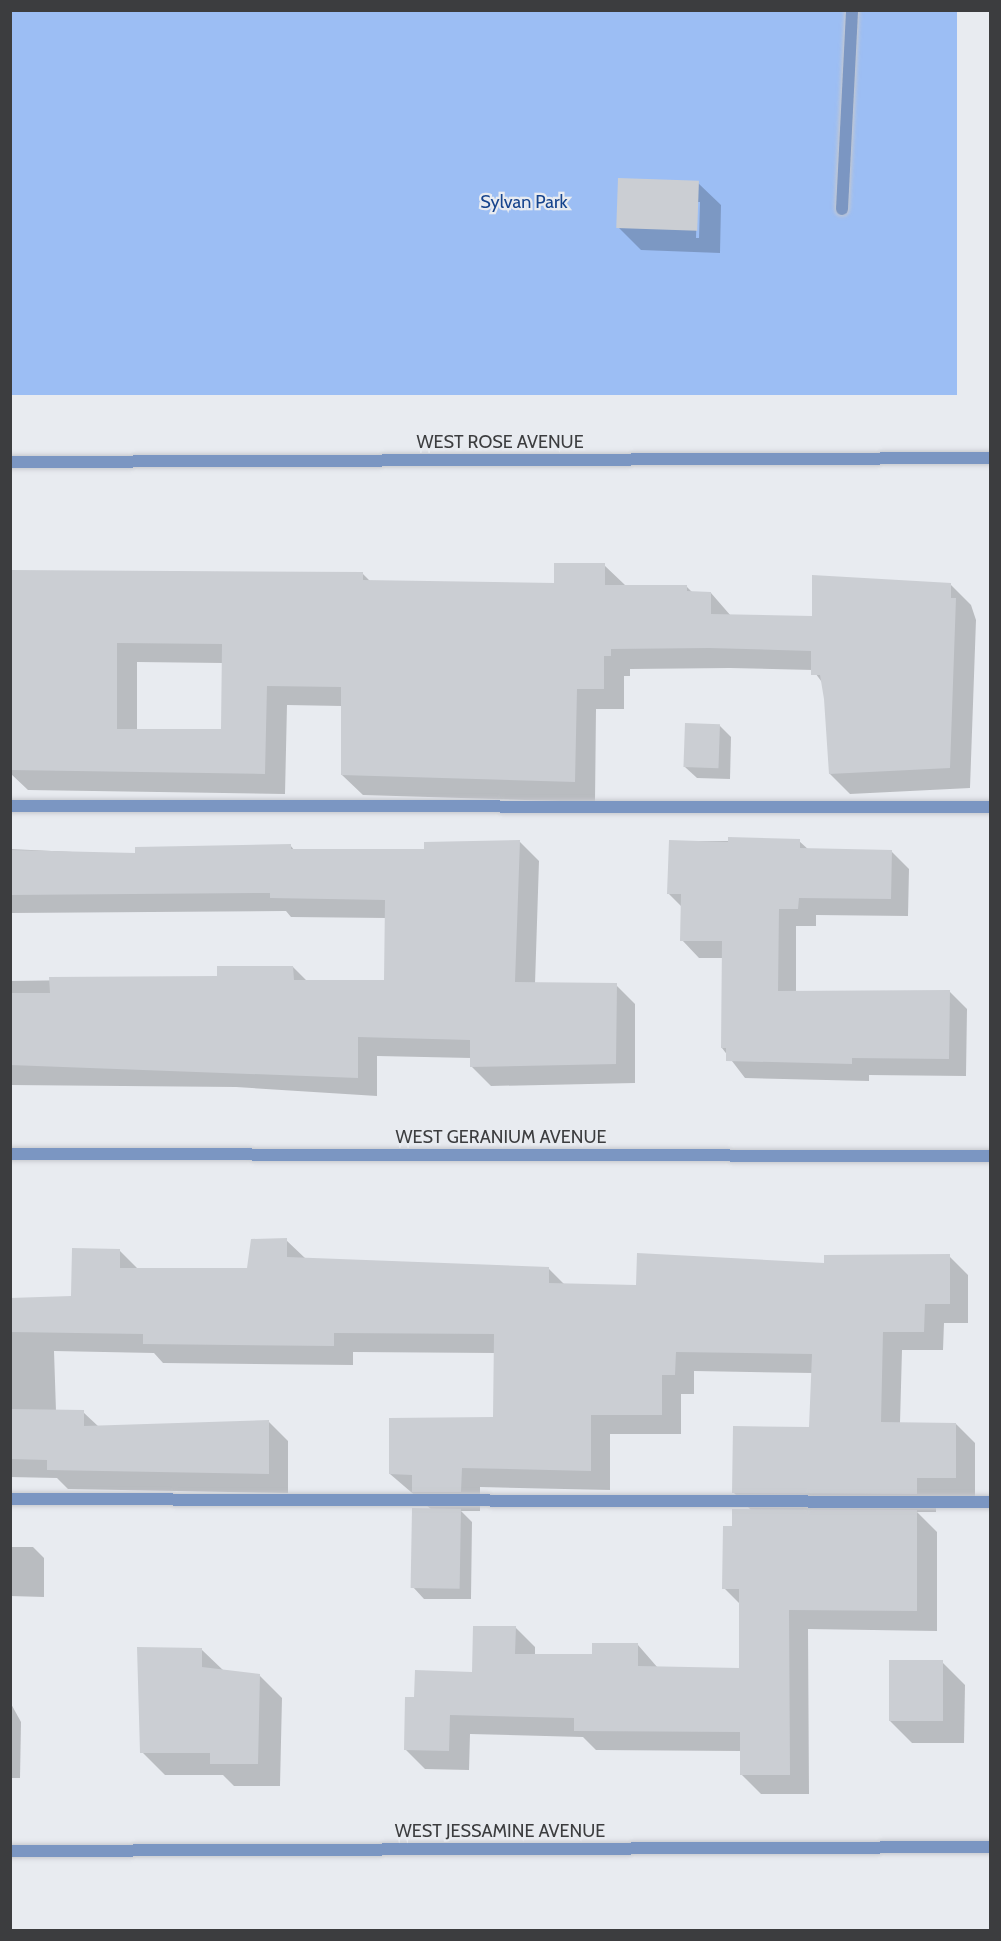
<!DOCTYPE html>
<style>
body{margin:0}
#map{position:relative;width:1001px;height:1941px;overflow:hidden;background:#e8ebf0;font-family:Cabin,sans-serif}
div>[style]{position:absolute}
.green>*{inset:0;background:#9cbef4;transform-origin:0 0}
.shadow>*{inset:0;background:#0003}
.building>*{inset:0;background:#cbced3;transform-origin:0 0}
.roads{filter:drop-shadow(0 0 2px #c6c8cd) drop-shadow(0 0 2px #c6c8cd)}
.lane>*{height:12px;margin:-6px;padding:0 6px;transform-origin:6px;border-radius:6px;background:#7b96c2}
.street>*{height:12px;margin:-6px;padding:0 6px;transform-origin:6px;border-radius:6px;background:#7b96c2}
span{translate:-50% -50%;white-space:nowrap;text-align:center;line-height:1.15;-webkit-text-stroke:4.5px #e8ebf0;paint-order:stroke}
.park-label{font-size:18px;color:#16448d}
.street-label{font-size:18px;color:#3c3d3f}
.frame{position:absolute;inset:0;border:12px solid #3c3d3f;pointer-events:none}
</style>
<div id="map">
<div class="green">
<i style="left:10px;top:11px;width:947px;height:384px"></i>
</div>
<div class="shadow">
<i style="clip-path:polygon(evenodd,698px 183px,721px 205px,720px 253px,641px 250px,618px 227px,698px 183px,697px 202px,700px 202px,699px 238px,696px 238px,697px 202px)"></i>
<i style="clip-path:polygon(evenodd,604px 565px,625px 585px,687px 587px,693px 593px,711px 593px,731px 616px,813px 617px,951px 585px,971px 605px,976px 620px,970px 788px,850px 794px,830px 774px,824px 685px,813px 670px,730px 668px,630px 669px,630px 676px,624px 676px,624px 709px,596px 709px,595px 802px,363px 795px,342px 775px,342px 706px,287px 705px,285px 794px,28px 790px,10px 773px,10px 571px,362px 573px,371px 582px,555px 585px,604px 565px,137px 662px,223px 663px,222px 730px,137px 730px,137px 662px)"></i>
<i style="clip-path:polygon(719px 725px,731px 737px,730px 779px,697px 778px,685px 767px)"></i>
<i style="clip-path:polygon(670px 841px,799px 841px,809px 850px,891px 851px,909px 869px,908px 916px,816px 915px,816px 926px,796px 926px,796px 992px,949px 991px,967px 1009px,966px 1076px,869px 1075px,869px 1081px,745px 1078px,722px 1048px,723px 958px,699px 958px,682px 940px,682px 907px,668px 893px)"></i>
<i style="clip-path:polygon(520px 842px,539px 861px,535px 984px,616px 985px,635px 1004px,635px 1083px,491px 1086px,471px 1066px,471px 1058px,377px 1056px,377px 1096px,236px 1087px,10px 1085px,10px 981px,218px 978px,293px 967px,307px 981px,385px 981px,386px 918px,291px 917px,286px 911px,10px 913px,10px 849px,136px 855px,290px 845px,295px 851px,425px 851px)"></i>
<i style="clip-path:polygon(286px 1240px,306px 1259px,549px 1269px,565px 1285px,638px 1286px,949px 1256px,968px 1275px,968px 1323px,944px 1323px,943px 1350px,902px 1350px,900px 1423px,956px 1424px,975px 1443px,975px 1497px,936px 1496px,936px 1512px,917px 1512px,937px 1532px,937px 1631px,808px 1629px,809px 1794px,761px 1794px,741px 1774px,741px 1751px,596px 1750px,583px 1737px,470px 1734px,469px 1770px,425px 1769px,405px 1749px,416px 1699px,473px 1673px,515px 1627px,535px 1647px,535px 1656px,594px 1656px,638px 1645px,658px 1668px,741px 1669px,741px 1605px,724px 1588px,733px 1528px,752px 1511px,733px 1492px,811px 1428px,813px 1373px,694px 1371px,694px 1394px,681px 1394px,681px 1434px,610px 1434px,610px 1490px,480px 1487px,480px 1511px,461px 1511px,472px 1522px,471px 1599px,424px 1599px,413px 1587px,432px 1510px,390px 1474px,494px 1419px,495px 1353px,353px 1352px,353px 1365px,163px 1363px,154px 1353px,54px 1351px,56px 1411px,83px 1412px,99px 1427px,269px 1422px,288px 1441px,288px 1493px,68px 1489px,57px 1478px,10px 1477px,10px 1299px,73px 1297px,119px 1250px,139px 1270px,248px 1270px)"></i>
<i style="clip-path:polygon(10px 1547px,33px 1547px,44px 1558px,44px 1597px,10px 1596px)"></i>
<i style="clip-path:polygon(202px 1650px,224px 1671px,260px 1676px,282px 1698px,280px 1786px,234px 1786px,223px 1775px,165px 1775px,142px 1752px)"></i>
<i style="clip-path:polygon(942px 1662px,965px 1685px,964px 1743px,912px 1743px,889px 1720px)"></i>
<i style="clip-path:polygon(10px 1702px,21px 1722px,20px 1778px,10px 1778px)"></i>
</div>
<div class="building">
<i style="left:618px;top:178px;width:81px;height:50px;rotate:2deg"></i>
<i style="clip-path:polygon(evenodd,554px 563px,605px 563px,605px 585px,687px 585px,687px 591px,711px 592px,711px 614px,812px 616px,812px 575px,951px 583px,951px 598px,956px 598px,950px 768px,829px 774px,824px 699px,820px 675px,811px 675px,811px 651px,709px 648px,611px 649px,611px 656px,604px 656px,604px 689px,577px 689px,575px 782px,341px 775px,341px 687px,267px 686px,265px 774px,10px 770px,10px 570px,363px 572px,363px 580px,554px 583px,554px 563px,117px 643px,222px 644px,221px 729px,117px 729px,117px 643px)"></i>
<i style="left:685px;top:723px;width:35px;height:44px;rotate:2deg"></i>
<i style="clip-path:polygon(728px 837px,800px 839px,800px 848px,892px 850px,891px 899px,799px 898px,798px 909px,779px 909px,778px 991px,950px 990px,949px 1059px,852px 1058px,852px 1064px,726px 1061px,726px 1048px,721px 1048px,722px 941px,680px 941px,681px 894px,667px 894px,669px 840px,728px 842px)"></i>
<i style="clip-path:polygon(520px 840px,515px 982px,617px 983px,616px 1064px,470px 1067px,470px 1040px,358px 1037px,358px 1078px,10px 1065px,10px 993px,50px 993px,49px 977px,217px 976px,217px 966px,293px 966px,294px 980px,384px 980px,385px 900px,270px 898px,270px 893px,10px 895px,10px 850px,135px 853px,135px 847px,291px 844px,291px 849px,424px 849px,424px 842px)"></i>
<i style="clip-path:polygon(287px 1238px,287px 1257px,549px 1267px,549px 1283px,636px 1285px,637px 1253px,824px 1263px,824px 1255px,950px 1254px,950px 1304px,925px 1304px,924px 1332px,883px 1332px,881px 1422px,956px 1423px,956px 1478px,917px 1478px,917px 1494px,732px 1493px,733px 1426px,809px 1427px,812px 1354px,676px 1352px,675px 1375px,662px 1375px,662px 1415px,591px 1415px,591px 1471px,462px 1468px,461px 1492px,412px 1492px,412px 1475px,389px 1474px,389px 1418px,493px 1417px,494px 1334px,334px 1333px,334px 1346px,143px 1344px,143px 1334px,10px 1332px,10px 1298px,71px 1296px,72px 1248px,120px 1249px,120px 1268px,247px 1268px,251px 1239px)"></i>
<i style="clip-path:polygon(10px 1409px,84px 1410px,84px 1426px,269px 1420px,269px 1474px,47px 1470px,47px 1460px,10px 1459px)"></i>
<i style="left:412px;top:1508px;width:49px;height:80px;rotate:1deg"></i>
<i style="clip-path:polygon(732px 1509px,917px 1510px,917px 1611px,789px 1610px,790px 1775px,740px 1775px,740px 1732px,574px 1731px,574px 1718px,450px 1715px,449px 1751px,404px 1750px,405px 1697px,414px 1697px,415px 1670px,472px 1672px,473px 1626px,516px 1626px,515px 1654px,592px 1654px,592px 1643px,638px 1643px,638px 1666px,739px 1668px,739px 1589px,722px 1589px,723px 1526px,732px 1526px)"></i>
<i style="clip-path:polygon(137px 1647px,202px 1648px,202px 1667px,260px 1674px,258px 1764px,210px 1764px,210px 1753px,140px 1753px)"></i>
<i style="left:889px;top:1660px;width:54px;height:61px"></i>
</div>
<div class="roads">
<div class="lane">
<i style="left:842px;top:209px;width:199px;rotate:-87.1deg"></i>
<i style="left:10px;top:806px;width:980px;rotate:0.06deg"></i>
<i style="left:10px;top:1499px;width:980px;rotate:0.18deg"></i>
</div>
<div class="street">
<i style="left:10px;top:462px;width:980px;rotate:-0.23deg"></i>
<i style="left:10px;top:1154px;width:980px;rotate:0.12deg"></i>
<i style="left:10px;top:1851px;width:980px;rotate:-0.23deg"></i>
</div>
</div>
<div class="park-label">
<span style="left:524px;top:202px">Sylvan Park</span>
</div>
<div class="street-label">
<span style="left:500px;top:442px">WEST ROSE AVENUE</span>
<span style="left:501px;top:1137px">WEST GERANIUM AVENUE</span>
<span style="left:500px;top:1831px">WEST JESSAMINE AVENUE</span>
</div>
<div class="frame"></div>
</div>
